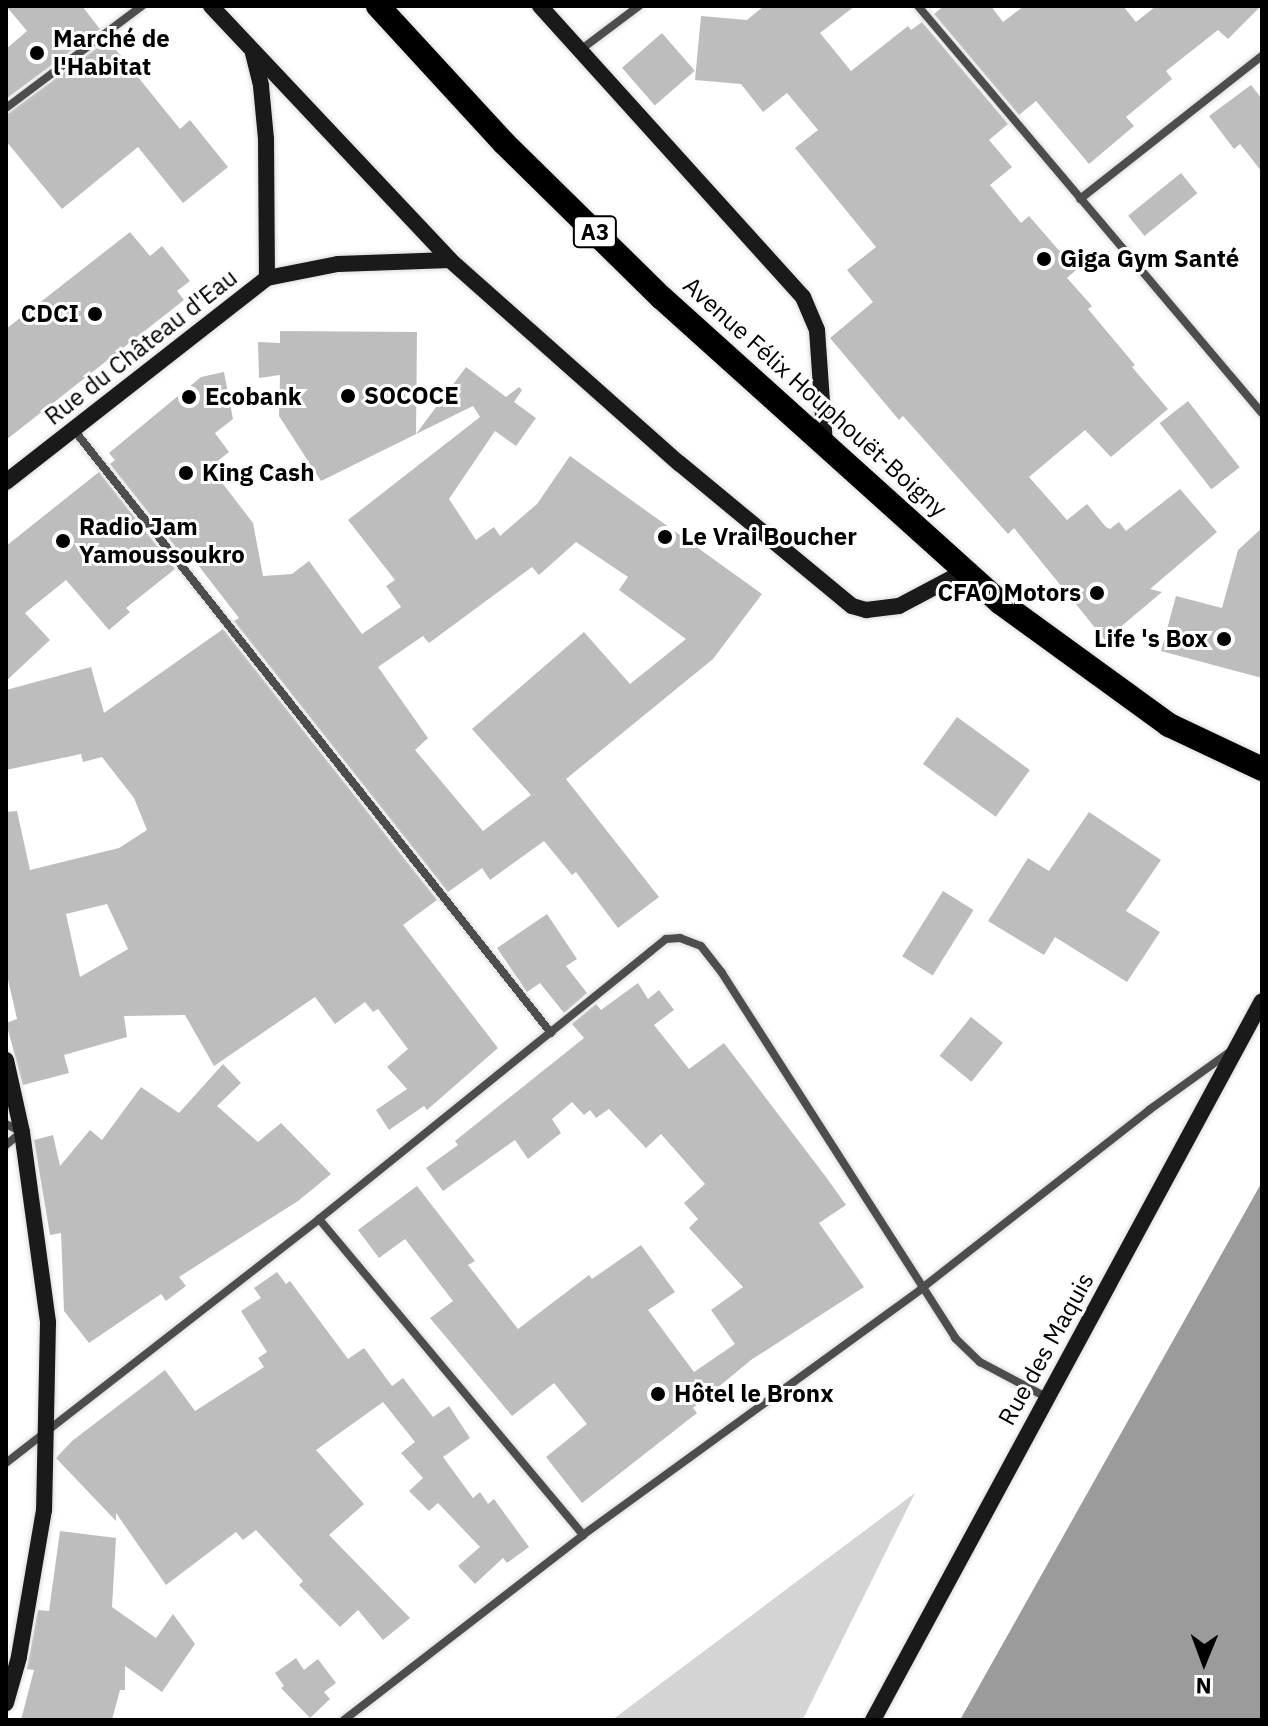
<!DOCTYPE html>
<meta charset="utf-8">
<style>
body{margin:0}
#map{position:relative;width:1268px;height:1726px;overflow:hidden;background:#fff;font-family:"IBM Plex Sans",sans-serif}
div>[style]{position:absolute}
.green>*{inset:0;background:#d4d4d4}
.water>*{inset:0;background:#9b9b9b}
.building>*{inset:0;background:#bdbdbd;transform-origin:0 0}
.roads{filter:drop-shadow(0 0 2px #dbdbdb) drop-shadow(0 0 2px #dbdbdb)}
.street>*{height:8px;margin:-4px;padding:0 4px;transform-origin:4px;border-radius:4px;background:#4d4d4d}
.secondary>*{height:16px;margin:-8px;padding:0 8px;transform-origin:8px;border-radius:8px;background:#1a1a1a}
.highway>*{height:24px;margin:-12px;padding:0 12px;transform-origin:12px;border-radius:12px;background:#000}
.dots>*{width:22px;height:22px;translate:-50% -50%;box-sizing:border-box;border:4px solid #fff;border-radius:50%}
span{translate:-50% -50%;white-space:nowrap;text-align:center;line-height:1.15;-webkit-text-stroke:6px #fff;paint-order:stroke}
.shield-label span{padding:2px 6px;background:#fff;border:2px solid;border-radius:6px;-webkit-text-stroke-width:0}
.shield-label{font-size:22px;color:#000;font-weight:700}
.poi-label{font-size:24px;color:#000;font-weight:700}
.left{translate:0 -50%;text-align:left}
.right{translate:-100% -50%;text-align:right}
.street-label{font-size:24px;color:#000}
.frame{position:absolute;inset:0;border:8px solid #000;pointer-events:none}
.north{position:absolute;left:1164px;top:1622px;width:80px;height:80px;-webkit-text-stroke:6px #fff;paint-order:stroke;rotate:181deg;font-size:22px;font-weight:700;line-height:32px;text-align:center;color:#000}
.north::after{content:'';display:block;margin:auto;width:28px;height:36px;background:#000;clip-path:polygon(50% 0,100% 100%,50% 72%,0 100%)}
</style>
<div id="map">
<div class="green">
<i style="clip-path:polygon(915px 1493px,804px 1717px,799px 1720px,612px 1720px)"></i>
</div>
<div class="water">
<i style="clip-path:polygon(1262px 1182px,1262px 1720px,960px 1720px)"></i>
</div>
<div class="building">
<i style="clip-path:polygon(6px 6px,82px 6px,100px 29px,6px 99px,6px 49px,27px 31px)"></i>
<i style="clip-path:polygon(764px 6px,855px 6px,820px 33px,851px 71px,908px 26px,911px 30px,922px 22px,1008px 124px,989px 140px,1012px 167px,990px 185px,1021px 223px,1029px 216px,1076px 270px,1067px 278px,1092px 306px,1088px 309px,1135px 365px,1132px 367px,1168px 409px,1111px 457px,1085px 430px,1029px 477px,1067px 520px,1087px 504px,1106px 527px,1110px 529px,1119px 522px,1126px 531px,1180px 489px,1217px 532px,1150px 589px,1162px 592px,1105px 640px,1014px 528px,1008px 534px,903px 416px,899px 420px,830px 338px,873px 302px,847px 270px,876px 247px,795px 148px,818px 130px,787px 93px,763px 112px,741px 84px,695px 80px,701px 16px,747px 20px)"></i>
<i style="clip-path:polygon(944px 6px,991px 6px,1003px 22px,1024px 6px,1123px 6px,1136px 22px,1156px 6px,1261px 6px,1228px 39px,1218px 30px,1166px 71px,1172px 79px,1126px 117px,1134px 126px,1089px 164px,1036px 101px,1019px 115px,934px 14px)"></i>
<i style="left:662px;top:33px;width:50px;height:53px;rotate:49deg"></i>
<i style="clip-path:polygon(108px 40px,180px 129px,190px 120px,228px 167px,183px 203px,138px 147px,62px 209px,6px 141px,6px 115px)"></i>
<i style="clip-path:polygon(1251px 85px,1262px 99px,1262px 172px,1240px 144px,1234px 149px,1209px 116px)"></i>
<i style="left:1181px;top:173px;width:26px;height:68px;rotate:51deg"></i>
<i style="clip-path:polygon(130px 232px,150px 256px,162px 246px,190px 281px,177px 291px,184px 300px,6px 440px,6px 329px)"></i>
<i style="clip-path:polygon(evenodd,280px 331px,417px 332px,416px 434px,466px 367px,506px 397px,519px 387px,522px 390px,514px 402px,536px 418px,516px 446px,495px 431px,449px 499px,476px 540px,494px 527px,500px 536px,537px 504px,570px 456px,762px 594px,713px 659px,566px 779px,659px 897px,618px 928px,576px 872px,572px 875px,544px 841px,490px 880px,482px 868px,448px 892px,234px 621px,239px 618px,191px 556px,186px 560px,110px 464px,115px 460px,109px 453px,201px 377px,224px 372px,233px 419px,215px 433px,229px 452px,210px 467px,253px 523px,263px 576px,292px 574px,309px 561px,362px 634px,401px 607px,386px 586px,395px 580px,348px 520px,480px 417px,473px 406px,321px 481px,279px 416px,280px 375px,259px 378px,258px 342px,280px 343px,280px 331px,576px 542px,628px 577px,619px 590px,686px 639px,630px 684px,584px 632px,472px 729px,531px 795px,483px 831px,415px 750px,428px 738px,378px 667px,423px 636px,429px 643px,532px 567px,539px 575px,576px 542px)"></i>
<i style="left:1188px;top:401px;width:84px;height:36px;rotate:52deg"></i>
<i style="clip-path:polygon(99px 472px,175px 569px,126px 608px,130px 612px,109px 630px,66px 580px,25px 613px,50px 640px,6px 681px,6px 546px)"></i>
<i style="clip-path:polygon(1262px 528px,1262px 678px,1161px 651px,1176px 596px,1222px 608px,1238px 550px)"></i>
<i style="clip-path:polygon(evenodd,223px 629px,437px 900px,403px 925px,498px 1048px,427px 1110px,424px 1106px,389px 1130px,376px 1110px,407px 1089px,387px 1067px,408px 1049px,378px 1009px,373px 1012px,365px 1002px,335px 1024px,315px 997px,214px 1066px,185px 1015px,124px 1016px,127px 1037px,64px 1055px,69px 1073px,23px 1085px,6px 1023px,17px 1019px,6px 971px,6px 812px,17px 811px,30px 870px,119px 848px,147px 830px,134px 798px,102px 757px,83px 762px,81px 754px,6px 770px,6px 690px,91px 667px,104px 713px,223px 629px,107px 904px,128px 949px,80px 977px,66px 914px,107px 904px)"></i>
<i style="left:957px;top:717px;width:90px;height:58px;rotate:36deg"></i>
<i style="clip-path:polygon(1089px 812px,1161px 860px,1126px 911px,1160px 932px,1127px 982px,1055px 937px,1044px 955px,988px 921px,1028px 858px,1049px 871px)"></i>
<i style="left:943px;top:891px;width:36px;height:77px;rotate:32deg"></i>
<i style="clip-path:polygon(547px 914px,577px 959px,566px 966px,587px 993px,564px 1013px,540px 983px,527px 992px,497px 948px)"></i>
<i style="clip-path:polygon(638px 983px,648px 999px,659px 990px,674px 1010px,654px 1025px,689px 1069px,724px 1043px,826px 1177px,846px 1205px,819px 1223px,864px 1287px,751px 1360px,693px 1408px,697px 1413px,582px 1503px,546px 1457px,587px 1424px,554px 1383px,512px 1416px,430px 1318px,453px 1301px,405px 1239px,379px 1258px,358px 1230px,417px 1186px,475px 1261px,468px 1265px,518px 1329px,589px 1275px,592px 1279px,641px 1245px,675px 1292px,648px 1310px,694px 1372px,735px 1344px,711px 1310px,743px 1287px,689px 1228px,698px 1219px,684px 1203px,705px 1184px,661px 1134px,646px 1148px,609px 1109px,596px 1118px,590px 1110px,584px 1115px,572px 1102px,552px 1119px,561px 1133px,528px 1159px,515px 1140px,443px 1191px,426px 1168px,458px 1145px,455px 1141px,584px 1038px,572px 1024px,596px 1004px,601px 1010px)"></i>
<i style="left:971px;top:1017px;width:41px;height:50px;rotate:39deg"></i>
<i style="clip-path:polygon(223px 1064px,241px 1083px,217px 1106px,258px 1142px,281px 1123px,331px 1174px,298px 1201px,179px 1277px,186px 1286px,166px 1301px,161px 1294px,89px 1343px,64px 1311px,61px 1233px,50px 1235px,34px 1140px,53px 1135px,60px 1166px,90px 1130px,102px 1140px,141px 1087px,179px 1113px)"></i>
<i style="clip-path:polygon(277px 1272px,286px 1284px,290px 1281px,348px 1359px,364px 1348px,392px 1386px,403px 1378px,433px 1417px,449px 1406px,470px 1438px,443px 1457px,473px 1498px,480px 1492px,488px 1504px,494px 1499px,529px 1547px,507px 1563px,503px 1558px,475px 1584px,458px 1566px,480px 1547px,438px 1503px,429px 1511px,409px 1491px,423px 1478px,401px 1453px,415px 1442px,383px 1402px,316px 1450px,364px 1504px,329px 1535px,410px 1618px,383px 1640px,358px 1610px,340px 1627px,299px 1585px,303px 1581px,256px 1530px,243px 1540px,236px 1532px,166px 1585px,116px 1513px,116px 1521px,56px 1458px,72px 1441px,165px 1370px,195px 1411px,264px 1367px,258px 1358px,267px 1352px,241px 1311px,261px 1298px,254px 1288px)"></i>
<i style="clip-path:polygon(60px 1531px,116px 1538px,112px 1607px,156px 1638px,173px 1614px,195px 1644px,162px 1692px,125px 1666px,125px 1690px,120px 1690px,112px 1720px,21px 1720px,34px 1670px,27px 1669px,38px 1610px,49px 1611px)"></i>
<i style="clip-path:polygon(296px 1658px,304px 1670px,318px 1659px,336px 1683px,324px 1692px,330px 1699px,310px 1718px,281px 1688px,284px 1686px,275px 1673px)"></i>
</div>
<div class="roads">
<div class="street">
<i style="left:918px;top:6px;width:533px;rotate:49.8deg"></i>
<i style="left:579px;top:51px;width:75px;rotate:-36.9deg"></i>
<i style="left:6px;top:108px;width:170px;rotate:-36.9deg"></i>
<i style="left:1080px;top:199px;width:231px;rotate:-38.2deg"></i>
<i style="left:74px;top:430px;width:769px;rotate:51.65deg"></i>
<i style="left:6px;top:1124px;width:18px;rotate:27deg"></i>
<i style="left:22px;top:1132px;width:21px;rotate:141deg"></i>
<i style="left:319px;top:1219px;width:412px;rotate:50.1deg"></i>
<i style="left:6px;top:1463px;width:397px;rotate:-37.9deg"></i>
<i style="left:319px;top:1219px;width:427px;rotate:-38.9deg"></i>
<i style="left:651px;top:951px;width:19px;rotate:-39deg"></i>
<i style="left:666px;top:939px;width:14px;rotate:-4deg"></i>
<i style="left:680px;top:938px;width:22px;rotate:21deg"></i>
<i style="left:701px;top:946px;width:34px;rotate:52deg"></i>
<i style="left:722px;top:973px;width:433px;rotate:57.4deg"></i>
<i style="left:955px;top:1338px;width:35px;rotate:44deg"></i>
<i style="left:980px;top:1362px;width:75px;rotate:27.9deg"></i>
<i style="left:344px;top:1720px;width:302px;rotate:-37.7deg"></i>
<i style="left:583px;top:1535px;width:418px;rotate:-36deg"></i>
<i style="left:921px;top:1289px;width:290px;rotate:-38.1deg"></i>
<i style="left:1149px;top:1110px;width:101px;rotate:-35.7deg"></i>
</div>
<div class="secondary">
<i style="left:211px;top:6px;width:349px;rotate:46.7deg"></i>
<i style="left:450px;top:260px;width:306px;rotate:41.6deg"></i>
<i style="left:679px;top:463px;width:224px;rotate:39.6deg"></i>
<i style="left:852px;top:606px;width:15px;rotate:16deg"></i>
<i style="left:866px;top:610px;width:33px;rotate:-7deg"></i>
<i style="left:899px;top:606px;width:77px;rotate:-27.9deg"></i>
<i style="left:540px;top:6px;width:392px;rotate:47.9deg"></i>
<i style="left:803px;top:297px;width:36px;rotate:67deg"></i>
<i style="left:817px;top:330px;width:114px;rotate:86deg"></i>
<i style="left:253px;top:53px;width:34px;rotate:76deg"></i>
<i style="left:261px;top:86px;width:53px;rotate:84.6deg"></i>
<i style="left:266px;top:139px;width:139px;rotate:89.6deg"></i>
<i style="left:6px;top:482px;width:331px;rotate:-38deg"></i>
<i style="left:267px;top:278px;width:72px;rotate:-11.2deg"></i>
<i style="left:338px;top:264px;width:112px;rotate:-2deg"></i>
<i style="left:6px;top:1060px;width:74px;rotate:77.5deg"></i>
<i style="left:22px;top:1132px;width:192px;rotate:82.2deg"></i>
<i style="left:48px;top:1322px;width:188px;rotate:91.2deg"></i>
<i style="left:44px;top:1510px;width:149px;rotate:99.7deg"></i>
<i style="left:19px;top:1657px;width:48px;rotate:105.8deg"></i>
<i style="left:873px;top:1720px;width:817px;rotate:-61.59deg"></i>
</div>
<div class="highway">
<i style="left:378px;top:6px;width:186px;rotate:47.4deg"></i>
<i style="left:504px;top:143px;width:221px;rotate:44.5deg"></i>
<i style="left:662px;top:298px;width:456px;rotate:42deg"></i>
<i style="left:1001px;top:603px;width:208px;rotate:36deg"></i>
<i style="left:1169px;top:725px;width:103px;rotate:25.3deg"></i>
</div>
</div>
<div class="dots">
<i style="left:37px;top:53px;background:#000"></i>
<i style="left:1044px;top:259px;background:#000"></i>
<i style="left:95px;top:314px;background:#000"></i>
<i style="left:348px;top:396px;background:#000"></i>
<i style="left:189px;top:397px;background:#000"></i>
<i style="left:186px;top:473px;background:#000"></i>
<i style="left:665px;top:537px;background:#000"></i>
<i style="left:63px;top:541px;background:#000"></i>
<i style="left:1097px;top:593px;background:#000"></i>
<i style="left:1224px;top:639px;background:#000"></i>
<i style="left:658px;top:1394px;background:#000"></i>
</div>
<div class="shield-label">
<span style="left:595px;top:232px">A3</span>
</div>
<div class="poi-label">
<span class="left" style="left:53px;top:53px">Marché de<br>l'Habitat</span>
<span class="left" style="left:1060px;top:259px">Giga Gym Santé</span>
<span class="right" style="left:79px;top:314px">CDCI</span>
<span class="left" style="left:364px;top:396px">SOCOCE</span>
<span class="left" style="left:205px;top:397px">Ecobank</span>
<span class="left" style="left:202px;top:473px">King Cash</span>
<span class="left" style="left:79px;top:541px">Radio Jam<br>Yamoussoukro</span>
<span class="left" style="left:681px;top:537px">Le Vrai Boucher</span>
<span class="right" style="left:1081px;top:593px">CFAO Motors</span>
<span class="right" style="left:1208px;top:639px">Life 's Box</span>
<span class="left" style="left:674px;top:1394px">Hôtel le Bronx</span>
</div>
<div class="street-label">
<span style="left:141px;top:347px;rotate:-38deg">Rue du Château d'Eau</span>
<span style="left:815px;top:397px;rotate:42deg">Avenue Félix Houphouët-Boigny</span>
<span style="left:1046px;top:1349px;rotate:-61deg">Rue des Maquis</span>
</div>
<div class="frame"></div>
<div class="north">N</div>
</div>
